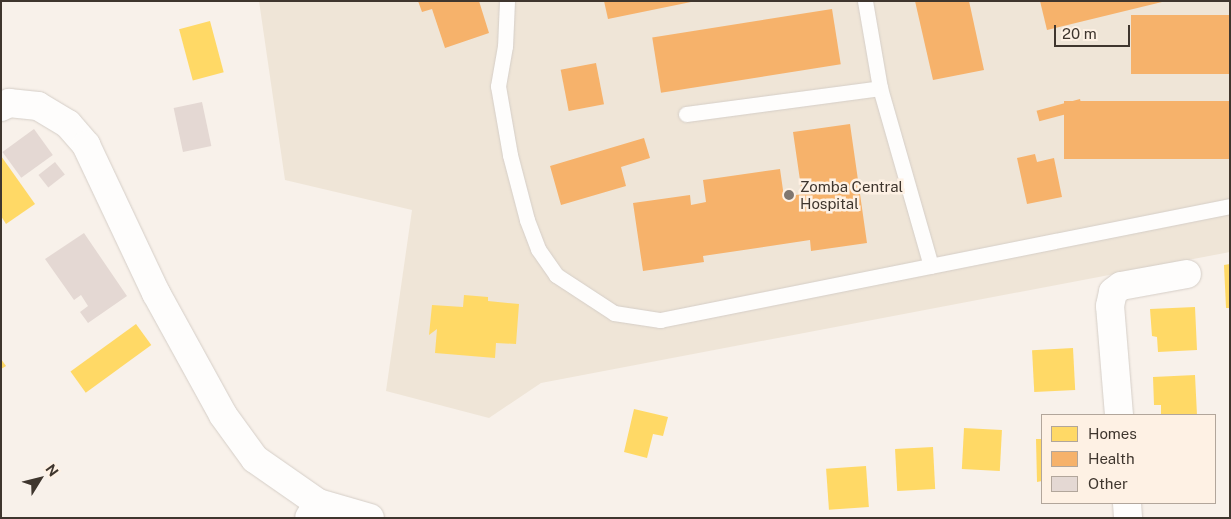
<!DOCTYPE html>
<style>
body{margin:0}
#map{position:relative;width:1231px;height:519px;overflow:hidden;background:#f8f1ea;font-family:"Public Sans",sans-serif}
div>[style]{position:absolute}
.medical>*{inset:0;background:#efe5d7}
.homes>*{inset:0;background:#ffd966;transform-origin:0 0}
.health>*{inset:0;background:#f6b26b;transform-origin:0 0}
.building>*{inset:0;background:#e4d8d3;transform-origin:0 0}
.roads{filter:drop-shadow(0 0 1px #d5cec7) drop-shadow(0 0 1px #d5cec7)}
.service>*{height:15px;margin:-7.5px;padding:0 7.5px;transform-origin:7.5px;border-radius:7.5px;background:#fefdfc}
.minor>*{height:28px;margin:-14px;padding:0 14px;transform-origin:14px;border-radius:14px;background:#fefdfc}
.dots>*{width:14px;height:14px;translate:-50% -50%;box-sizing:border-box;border:2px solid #fef1e4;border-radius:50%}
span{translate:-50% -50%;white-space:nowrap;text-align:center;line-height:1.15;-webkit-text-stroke:5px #fef1e4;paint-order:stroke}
.poi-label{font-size:15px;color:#3f362e}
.left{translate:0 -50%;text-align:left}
.frame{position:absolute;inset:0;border:2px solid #3f362e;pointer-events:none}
.legend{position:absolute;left:1041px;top:414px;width:175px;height:90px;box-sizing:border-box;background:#fef1e4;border:1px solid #b2a69b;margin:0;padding:6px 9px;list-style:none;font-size:15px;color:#3f362e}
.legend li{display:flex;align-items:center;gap:10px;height:25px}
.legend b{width:25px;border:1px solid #b2a69b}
.north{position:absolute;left:15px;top:454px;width:50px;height:50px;-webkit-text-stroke:4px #fef1e4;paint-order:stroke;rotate:54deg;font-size:14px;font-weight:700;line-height:20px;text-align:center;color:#3f362e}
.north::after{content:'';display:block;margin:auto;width:18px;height:22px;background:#3f362e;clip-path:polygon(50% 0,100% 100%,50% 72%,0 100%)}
.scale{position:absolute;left:1054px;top:25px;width:76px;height:22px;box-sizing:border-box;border:2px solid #3f362e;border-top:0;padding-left:6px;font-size:15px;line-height:18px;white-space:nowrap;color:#3f362e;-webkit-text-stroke:4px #fef1e4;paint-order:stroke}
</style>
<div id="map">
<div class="medical">
<i style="clip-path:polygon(259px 1px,1230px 1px,1230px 252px,541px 383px,489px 418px,386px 391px,412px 210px,285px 180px)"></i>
</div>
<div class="homes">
<i style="left:210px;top:21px;width:53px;height:32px;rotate:75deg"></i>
<i style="clip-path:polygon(1px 156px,35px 204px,6px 224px,1px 216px)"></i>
<i style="clip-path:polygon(1230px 264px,1230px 308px,1226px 308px,1224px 265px)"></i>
<i style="clip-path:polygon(464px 295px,488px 297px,488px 301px,519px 304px,516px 344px,496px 343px,495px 358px,435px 353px,437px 329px,429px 335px,432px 305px,463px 307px)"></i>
<i style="clip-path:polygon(1195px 307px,1197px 350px,1158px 352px,1157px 337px,1152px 336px,1150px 309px)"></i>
<i style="left:136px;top:324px;width:26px;height:81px;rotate:54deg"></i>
<i style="left:1073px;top:348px;width:42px;height:41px;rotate:87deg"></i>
<i style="clip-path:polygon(1px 359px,6px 366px,1px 369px)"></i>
<i style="clip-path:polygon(1195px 375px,1197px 415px,1161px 415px,1161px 405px,1154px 405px,1153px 377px)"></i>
<i style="clip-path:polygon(634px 409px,668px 417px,663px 436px,653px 434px,647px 458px,624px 452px)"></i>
<i style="left:964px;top:428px;width:38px;height:41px;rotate:3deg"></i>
<i style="clip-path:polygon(1036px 439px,1042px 439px,1042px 481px,1037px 482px)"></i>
<i style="left:933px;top:447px;width:42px;height:38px;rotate:87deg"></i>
<i style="left:866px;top:466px;width:41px;height:40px;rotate:86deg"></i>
</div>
<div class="health">
<i style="clip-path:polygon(418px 1px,479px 1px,489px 33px,445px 48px,432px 9px,422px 12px)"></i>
<i style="clip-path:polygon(604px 1px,691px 1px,691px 2px,608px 19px)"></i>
<i style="clip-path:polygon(915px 1px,969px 1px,984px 70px,933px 80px)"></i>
<i style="clip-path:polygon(1040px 1px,1162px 1px,1162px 2px,1047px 30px)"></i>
<i style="left:832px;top:9px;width:56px;height:182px;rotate:81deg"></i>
<i style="left:1230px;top:15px;width:59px;height:99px;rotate:90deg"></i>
<i style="left:596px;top:63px;width:42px;height:36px;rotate:79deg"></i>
<i style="left:1080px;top:99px;width:11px;height:45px;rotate:75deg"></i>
<i style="left:1230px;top:101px;width:58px;height:166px;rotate:90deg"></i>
<i style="clip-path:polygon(850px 124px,867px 243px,811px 251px,810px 240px,703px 256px,704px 262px,643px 271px,633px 203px,690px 195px,691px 205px,706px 202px,703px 180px,780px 169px,784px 197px,802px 194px,793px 132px)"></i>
<i style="clip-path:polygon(644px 138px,650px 158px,621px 167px,626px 186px,561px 205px,550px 166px)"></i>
<i style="clip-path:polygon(1035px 154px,1037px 162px,1054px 158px,1062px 197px,1027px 204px,1017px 158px)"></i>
</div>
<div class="building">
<i style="left:202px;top:102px;width:45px;height:29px;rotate:78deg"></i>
<i style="left:34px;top:129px;width:32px;height:39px;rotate:54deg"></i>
<i style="left:55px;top:162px;width:16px;height:21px;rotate:52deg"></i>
<i style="clip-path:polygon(84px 233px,127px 296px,88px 323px,80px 312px,88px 306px,81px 295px,74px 300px,45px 259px)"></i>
</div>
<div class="roads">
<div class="service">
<i style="left:507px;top:1px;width:45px;rotate:92.5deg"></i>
<i style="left:505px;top:46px;width:41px;rotate:99.9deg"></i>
<i style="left:498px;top:86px;width:70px;rotate:80.1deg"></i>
<i style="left:510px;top:155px;width:67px;rotate:75.3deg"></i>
<i style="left:527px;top:220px;width:31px;rotate:69deg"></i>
<i style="left:538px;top:249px;width:32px;rotate:55deg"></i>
<i style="left:556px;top:275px;width:69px;rotate:33.2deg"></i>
<i style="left:614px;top:313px;width:47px;rotate:8.7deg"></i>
<i style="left:660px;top:320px;width:581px;rotate:-11.31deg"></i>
<i style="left:865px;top:1px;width:88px;rotate:80.2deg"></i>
<i style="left:880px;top:88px;width:185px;rotate:74deg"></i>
<i style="left:686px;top:114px;width:196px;rotate:-7.6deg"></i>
</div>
<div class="minor">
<i style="left:1px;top:107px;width:9px;rotate:-27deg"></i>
<i style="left:9px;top:103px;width:29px;rotate:6deg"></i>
<i style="left:38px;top:106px;width:35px;rotate:31deg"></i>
<i style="left:68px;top:124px;width:28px;rotate:49deg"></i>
<i style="left:86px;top:145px;width:164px;rotate:64.7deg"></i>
<i style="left:156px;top:293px;width:139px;rotate:61.2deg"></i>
<i style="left:223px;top:415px;width:54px;rotate:54deg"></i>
<i style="left:255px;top:459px;width:77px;rotate:34.9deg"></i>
<i style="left:318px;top:503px;width:17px;rotate:121deg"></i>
<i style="left:1119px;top:415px;width:109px;rotate:-94.7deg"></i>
<i style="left:1110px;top:306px;width:14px;rotate:-78deg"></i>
<i style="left:1113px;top:292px;width:10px;rotate:-37deg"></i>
<i style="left:1121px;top:286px;width:67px;rotate:-10.3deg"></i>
<i style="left:318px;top:503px;width:54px;rotate:16.1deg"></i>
<i style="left:1127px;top:503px;width:15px;rotate:86deg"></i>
</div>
</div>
<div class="dots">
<i style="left:789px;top:195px;background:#807770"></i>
</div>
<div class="poi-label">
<span class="left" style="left:800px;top:195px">Zomba Central<br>Hospital</span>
</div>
<div class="frame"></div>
<ul class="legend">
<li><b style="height:14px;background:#ffd966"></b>Homes</li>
<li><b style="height:14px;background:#f6b26b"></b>Health</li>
<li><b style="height:14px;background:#e4d8d3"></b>Other</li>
</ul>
<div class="north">N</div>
<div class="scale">20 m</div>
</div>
